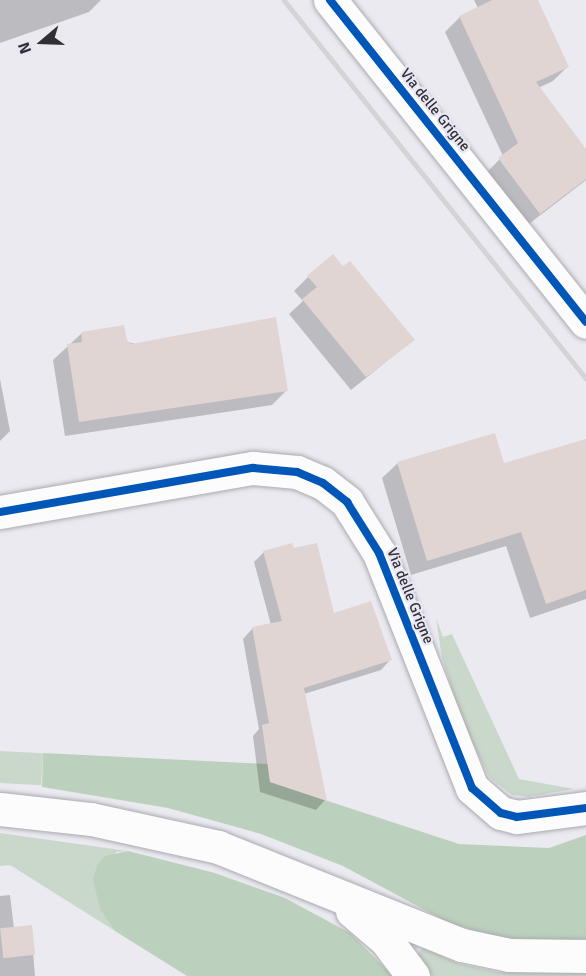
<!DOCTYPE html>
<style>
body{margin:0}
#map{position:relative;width:586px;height:976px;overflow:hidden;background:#ebeaf1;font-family:Signika,sans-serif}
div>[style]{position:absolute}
.green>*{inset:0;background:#cad8cc;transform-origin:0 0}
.forest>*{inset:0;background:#bcd1bd}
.shadow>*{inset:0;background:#0003}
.building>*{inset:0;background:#e0d5d3;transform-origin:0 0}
.roads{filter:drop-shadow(0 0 2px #abaaaf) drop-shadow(0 0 2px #abaaaf)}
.street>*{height:33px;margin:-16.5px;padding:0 16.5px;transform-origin:16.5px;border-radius:16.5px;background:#fcfcfd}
.highway>*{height:33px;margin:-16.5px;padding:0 16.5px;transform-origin:16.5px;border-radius:16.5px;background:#fcfcfd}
.rail>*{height:4.5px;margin:-2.25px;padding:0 2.25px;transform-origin:2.25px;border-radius:2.25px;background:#d4d3d6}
.cycleway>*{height:8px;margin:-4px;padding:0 4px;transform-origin:4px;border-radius:4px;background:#0057b8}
span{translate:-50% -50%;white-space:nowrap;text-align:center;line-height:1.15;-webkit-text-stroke:4.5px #e9e7f4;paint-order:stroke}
.street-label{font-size:15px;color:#303035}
.north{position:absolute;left:12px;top:12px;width:60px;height:60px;-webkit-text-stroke:4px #e9e7f4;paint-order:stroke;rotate:251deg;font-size:16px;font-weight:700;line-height:24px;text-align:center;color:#303035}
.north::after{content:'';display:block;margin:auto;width:21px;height:27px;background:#303035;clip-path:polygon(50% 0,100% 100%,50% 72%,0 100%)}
</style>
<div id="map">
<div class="green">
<i style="clip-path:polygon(436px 618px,443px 637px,452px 634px,519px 779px,574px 789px,528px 797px,512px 795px,490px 778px,465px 729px,442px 658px)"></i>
<i style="left:0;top:751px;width:43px;height:32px;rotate:3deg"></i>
<i style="clip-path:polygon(0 833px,128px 851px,116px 852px,100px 910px,115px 931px,10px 865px,0 866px)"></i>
<i style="clip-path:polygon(423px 948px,460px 964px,497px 972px,586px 973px,586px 976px,432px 976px,417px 954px)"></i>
</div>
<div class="forest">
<i style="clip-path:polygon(43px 753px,268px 764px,270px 782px,459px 844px,549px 848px,586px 835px,586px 939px,547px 942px,495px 937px,449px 923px,343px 866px,261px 834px,168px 808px,42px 787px)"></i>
<i style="clip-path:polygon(128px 851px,215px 873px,285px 898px,350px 933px,393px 976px,187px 976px,115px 931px,100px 910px,93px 879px,97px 865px,105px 856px)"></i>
</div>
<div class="shadow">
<i style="clip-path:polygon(0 0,101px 0,89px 12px,0 43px)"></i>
<i style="clip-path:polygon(474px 0,536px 0,567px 67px,553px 81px,538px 88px,586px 151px,586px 180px,525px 227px,485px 174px,503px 156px,445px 32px,460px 17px,478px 8px)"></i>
<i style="clip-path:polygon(308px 277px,413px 340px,351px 390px,289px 314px,303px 301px,294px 291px)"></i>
<i style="clip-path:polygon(82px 333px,125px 341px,287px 390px,272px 405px,65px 436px,53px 360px)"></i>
<i style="clip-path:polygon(0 379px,10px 431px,0 441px)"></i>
<i style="clip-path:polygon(586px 440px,586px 599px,530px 618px,506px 546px,411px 575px,382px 478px,398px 463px,503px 465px)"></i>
<i style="clip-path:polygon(264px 552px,333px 615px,390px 660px,381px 670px,304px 694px,325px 800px,316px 810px,260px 792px,253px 736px,259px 729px,243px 639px,252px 629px,271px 625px,254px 562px)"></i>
<i style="clip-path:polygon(10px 895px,14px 929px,31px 927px,35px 976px,0 976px,0 896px)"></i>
</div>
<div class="building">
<i style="clip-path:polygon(492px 0,538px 0,569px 67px,536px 82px,586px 149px,586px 179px,540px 214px,498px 158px,518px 143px,459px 16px)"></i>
<i style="clip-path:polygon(333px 254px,343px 266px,350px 261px,415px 340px,366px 377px,302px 299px,317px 287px,307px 276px)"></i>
<i style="clip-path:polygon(276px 317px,288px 391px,79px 422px,67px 344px,82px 342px,81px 332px,124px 325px,127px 340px,131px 344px)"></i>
<i style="clip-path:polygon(495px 433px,504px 463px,586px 439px,586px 590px,546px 604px,521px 532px,427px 561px,397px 462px)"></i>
<i style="clip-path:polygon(292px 543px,294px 548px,317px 543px,334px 613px,371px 601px,392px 660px,304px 688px,327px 801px,270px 782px,262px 725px,269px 723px,252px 627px,282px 621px,263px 551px)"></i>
<i style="left:32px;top:925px;width:30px;height:32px;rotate:84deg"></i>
</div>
<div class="roads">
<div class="street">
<i style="left:330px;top:0;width:411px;rotate:51.5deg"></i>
<i style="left:0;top:512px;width:257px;rotate:-9.9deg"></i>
<i style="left:253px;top:468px;width:44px;rotate:5.2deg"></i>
<i style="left:297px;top:472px;width:28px;rotate:23deg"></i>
<i style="left:323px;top:483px;width:31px;rotate:38deg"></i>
<i style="left:347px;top:502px;width:60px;rotate:57.9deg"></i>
<i style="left:379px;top:553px;width:253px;rotate:68.4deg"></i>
<i style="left:472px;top:788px;width:38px;rotate:41deg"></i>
<i style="left:501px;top:813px;width:16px;rotate:14deg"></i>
<i style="left:517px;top:817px;width:70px;rotate:-7.4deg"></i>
</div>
<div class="highway">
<i style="left:0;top:809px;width:92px;rotate:6.3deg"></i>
<i style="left:91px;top:819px;width:130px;rotate:12.4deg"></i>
<i style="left:218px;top:847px;width:263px;rotate:21.9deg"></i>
<i style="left:462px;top:945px;width:48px;rotate:12deg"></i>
<i style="left:509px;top:955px;width:77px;rotate:0.7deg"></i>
<i style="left:352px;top:911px;width:45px;rotate:40.5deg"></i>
<i style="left:386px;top:940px;width:45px;rotate:53.1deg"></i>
</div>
</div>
<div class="rail">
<i style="left:284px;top:0;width:484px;rotate:51.4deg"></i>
</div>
<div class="cycleway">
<i style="left:330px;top:0;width:411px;rotate:51.5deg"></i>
<i style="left:0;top:512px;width:257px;rotate:-9.9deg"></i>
<i style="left:253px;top:468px;width:44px;rotate:5.2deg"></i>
<i style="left:297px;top:472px;width:28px;rotate:23deg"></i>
<i style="left:323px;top:483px;width:31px;rotate:38deg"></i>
<i style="left:347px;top:502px;width:60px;rotate:57.9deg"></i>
<i style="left:379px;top:553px;width:253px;rotate:68.4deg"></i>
<i style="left:472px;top:788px;width:38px;rotate:41deg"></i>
<i style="left:501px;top:813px;width:16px;rotate:14deg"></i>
<i style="left:517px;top:817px;width:70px;rotate:-7.4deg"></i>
</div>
<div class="street-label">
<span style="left:435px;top:110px;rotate:51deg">Via delle Grigne</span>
<span style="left:410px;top:596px;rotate:68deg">Via delle Grigne</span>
</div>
<div class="north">N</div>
</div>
